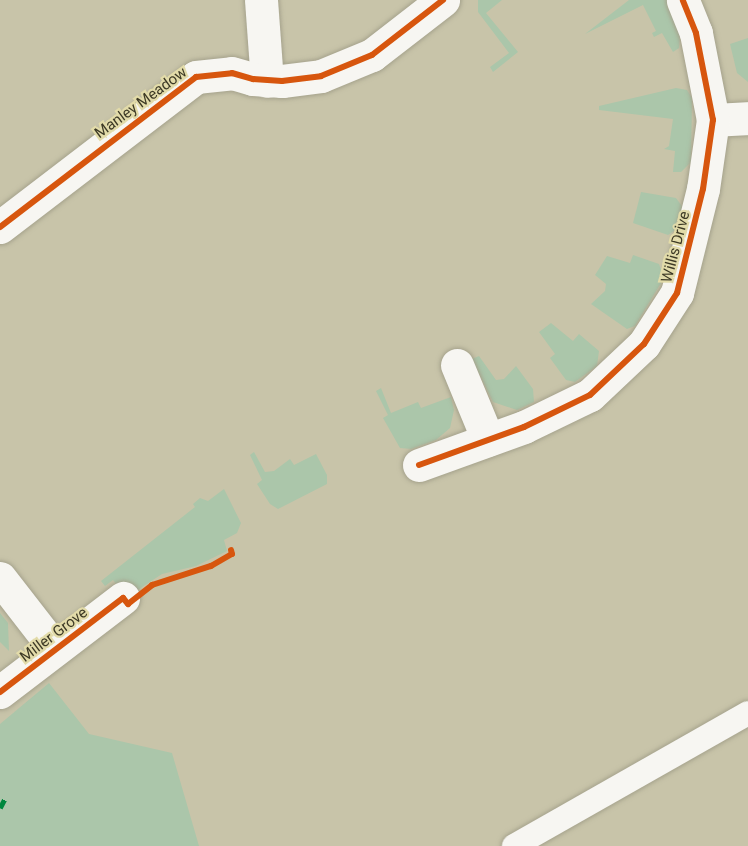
<!DOCTYPE html>
<style>
body{margin:0}
#map{position:relative;width:748px;height:846px;overflow:hidden;background:#c8c4a9;font-family:Roboto,sans-serif}
div>[style]{position:absolute}
.green>*{inset:0;background:#abc6aa}
.roads{filter:drop-shadow(0 0 2px #a5a28c) drop-shadow(0 0 2px #a5a28c)}
.lane>*{height:24px;margin:-12px;padding:0 12px;transform-origin:12px;border-radius:12px;background:#f7f6f2}
.street>*{height:33px;margin:-16.5px;padding:0 16.5px;transform-origin:16.5px;border-radius:16.5px;background:#f7f6f2}
.quiet>*{height:4.5px;margin-top:-2.25px;transform-origin:0;background:repeating-linear-gradient(90deg,#00873e 0 9px,transparent 0 13.5px)}
.cycleway>*{height:6px;margin:-3px;padding:0 3px;transform-origin:3px;border-radius:3px;background:#d7560e}
span{translate:-50% -50%;white-space:nowrap;text-align:center;line-height:1.15;-webkit-text-stroke:4.5px #e2dba9;paint-order:stroke}
.street-label{font-size:15px;color:#3c3925}
</style>
<div id="map">
<div class="green">
<i style="clip-path:polygon(478px 0,502px 0,486px 13px,518px 52px,493px 72px,490px 67px,509px 53px,478px 12px)"></i>
<i style="clip-path:polygon(629px 0,667px 0,680px 35px,679px 48px,673px 52px,662px 33px,654px 37px,652px 33px,656px 31px,643px 5px,585px 34px)"></i>
<i style="clip-path:polygon(748px 38px,748px 82px,737px 73px,730px 44px)"></i>
<i style="clip-path:polygon(676px 88px,687px 90px,692px 98px,691px 162px,681px 172px,673px 172px,675px 151px,664px 149px,669px 146px,673px 119px,599px 110px,599px 106px)"></i>
<i style="clip-path:polygon(641px 192px,676px 198px,684px 209px,680px 227px,668px 235px,633px 223px)"></i>
<i style="clip-path:polygon(633px 255px,659px 264px,664px 278px,635px 326px,627px 329px,591px 304px,605px 291px,606px 284px,595px 275px,607px 256px,630px 263px)"></i>
<i style="clip-path:polygon(551px 323px,573px 341px,579px 334px,599px 351px,597px 366px,575px 382px,566px 380px,550px 358px,555px 354px,539px 332px)"></i>
<i style="clip-path:polygon(479px 356px,496px 380px,504px 379px,516px 366px,533px 389px,534px 402px,517px 410px,493px 402px,472px 359px)"></i>
<i style="clip-path:polygon(381px 388px,391px 413px,418px 402px,421px 408px,451px 397px,454px 410px,450px 428px,436px 440px,411px 449px,400px 448px,383px 418px,388px 415px,376px 391px)"></i>
<i style="clip-path:polygon(254px 452px,265px 472px,274px 471px,290px 459px,294px 465px,316px 454px,327px 475px,327px 484px,278px 509px,270px 504px,257px 484px,262px 480px,250px 455px)"></i>
<i style="clip-path:polygon(224px 489px,241px 523px,237px 533px,224px 540px,227px 551px,196px 566px,162px 574px,127px 597px,113px 580px,105px 586px,101px 581px,195px 507px,193px 504px,200px 498px,208px 501px)"></i>
<i style="clip-path:polygon(0 613px,8px 623px,9px 651px,0 642px)"></i>
<i style="clip-path:polygon(49px 683px,89px 734px,172px 753px,199px 846px,0 846px,0 724px)"></i>
</div>
<div class="roads">
<div class="lane">
<i style="left:514px;top:846px;width:269px;rotate:-29.6deg"></i>
</div>
<div class="street">
<i style="left:261px;top:0;width:81px;rotate:85.8deg"></i>
<i style="left:713px;top:120px;width:35px;rotate:-3deg"></i>
<i style="left:0;top:227px;width:247px;rotate:-37.4deg"></i>
<i style="left:196px;top:77px;width:36px;rotate:-6deg"></i>
<i style="left:232px;top:73px;width:22px;rotate:16deg"></i>
<i style="left:253px;top:79px;width:29px;rotate:4deg"></i>
<i style="left:282px;top:81px;width:39px;rotate:-7deg"></i>
<i style="left:321px;top:76px;width:55px;rotate:-22.4deg"></i>
<i style="left:372px;top:55px;width:90px;rotate:-37.8deg"></i>
<i style="left:457px;top:365px;width:81px;rotate:67.5deg"></i>
<i style="left:419px;top:465px;width:112px;rotate:-19.9deg"></i>
<i style="left:524px;top:427px;width:73px;rotate:-25.9deg"></i>
<i style="left:590px;top:395px;width:74px;rotate:-43.4deg"></i>
<i style="left:644px;top:344px;width:61px;rotate:-57.1deg"></i>
<i style="left:677px;top:293px;width:107px;rotate:-76deg"></i>
<i style="left:703px;top:189px;width:70px;rotate:-81.8deg"></i>
<i style="left:713px;top:120px;width:89px;rotate:-101.1deg"></i>
<i style="left:696px;top:33px;width:35px;rotate:-112deg"></i>
<i style="left:0;top:578px;width:90px;rotate:52.2deg"></i>
<i style="left:0;top:692px;width:155px;rotate:-37.4deg"></i>
</div>
</div>
<div class="quiet">
<i style="left:0;top:808px;width:13px;rotate:-63deg"></i>
</div>
<div class="cycleway">
<i style="left:0;top:227px;width:247px;rotate:-37.4deg"></i>
<i style="left:196px;top:77px;width:36px;rotate:-6deg"></i>
<i style="left:232px;top:73px;width:22px;rotate:16deg"></i>
<i style="left:253px;top:79px;width:29px;rotate:4deg"></i>
<i style="left:282px;top:81px;width:39px;rotate:-7deg"></i>
<i style="left:321px;top:76px;width:55px;rotate:-22.4deg"></i>
<i style="left:372px;top:55px;width:90px;rotate:-37.8deg"></i>
<i style="left:419px;top:465px;width:112px;rotate:-19.9deg"></i>
<i style="left:524px;top:427px;width:73px;rotate:-25.9deg"></i>
<i style="left:590px;top:395px;width:74px;rotate:-43.4deg"></i>
<i style="left:644px;top:344px;width:61px;rotate:-57.1deg"></i>
<i style="left:677px;top:293px;width:107px;rotate:-76deg"></i>
<i style="left:703px;top:189px;width:70px;rotate:-81.8deg"></i>
<i style="left:713px;top:120px;width:89px;rotate:-101.1deg"></i>
<i style="left:696px;top:33px;width:35px;rotate:-112deg"></i>
<i style="left:0;top:692px;width:155px;rotate:-37.4deg"></i>
<i style="left:123px;top:598px;width:8px;rotate:50deg"></i>
<i style="left:128px;top:604px;width:31px;rotate:-38deg"></i>
<i style="left:152px;top:585px;width:62px;rotate:-17.9deg"></i>
<i style="left:211px;top:566px;width:24px;rotate:-30deg"></i>
<i style="left:232px;top:554px;width:4px;rotate:-104deg"></i>
</div>
<div class="street-label">
<span style="left:141px;top:103px;rotate:-36deg">Manley Meadow</span>
<span style="left:676px;top:247px;rotate:-75deg">Willis Drive</span>
<span style="left:54px;top:635px;rotate:-37deg">Miller Grove</span>
</div>
</div>
